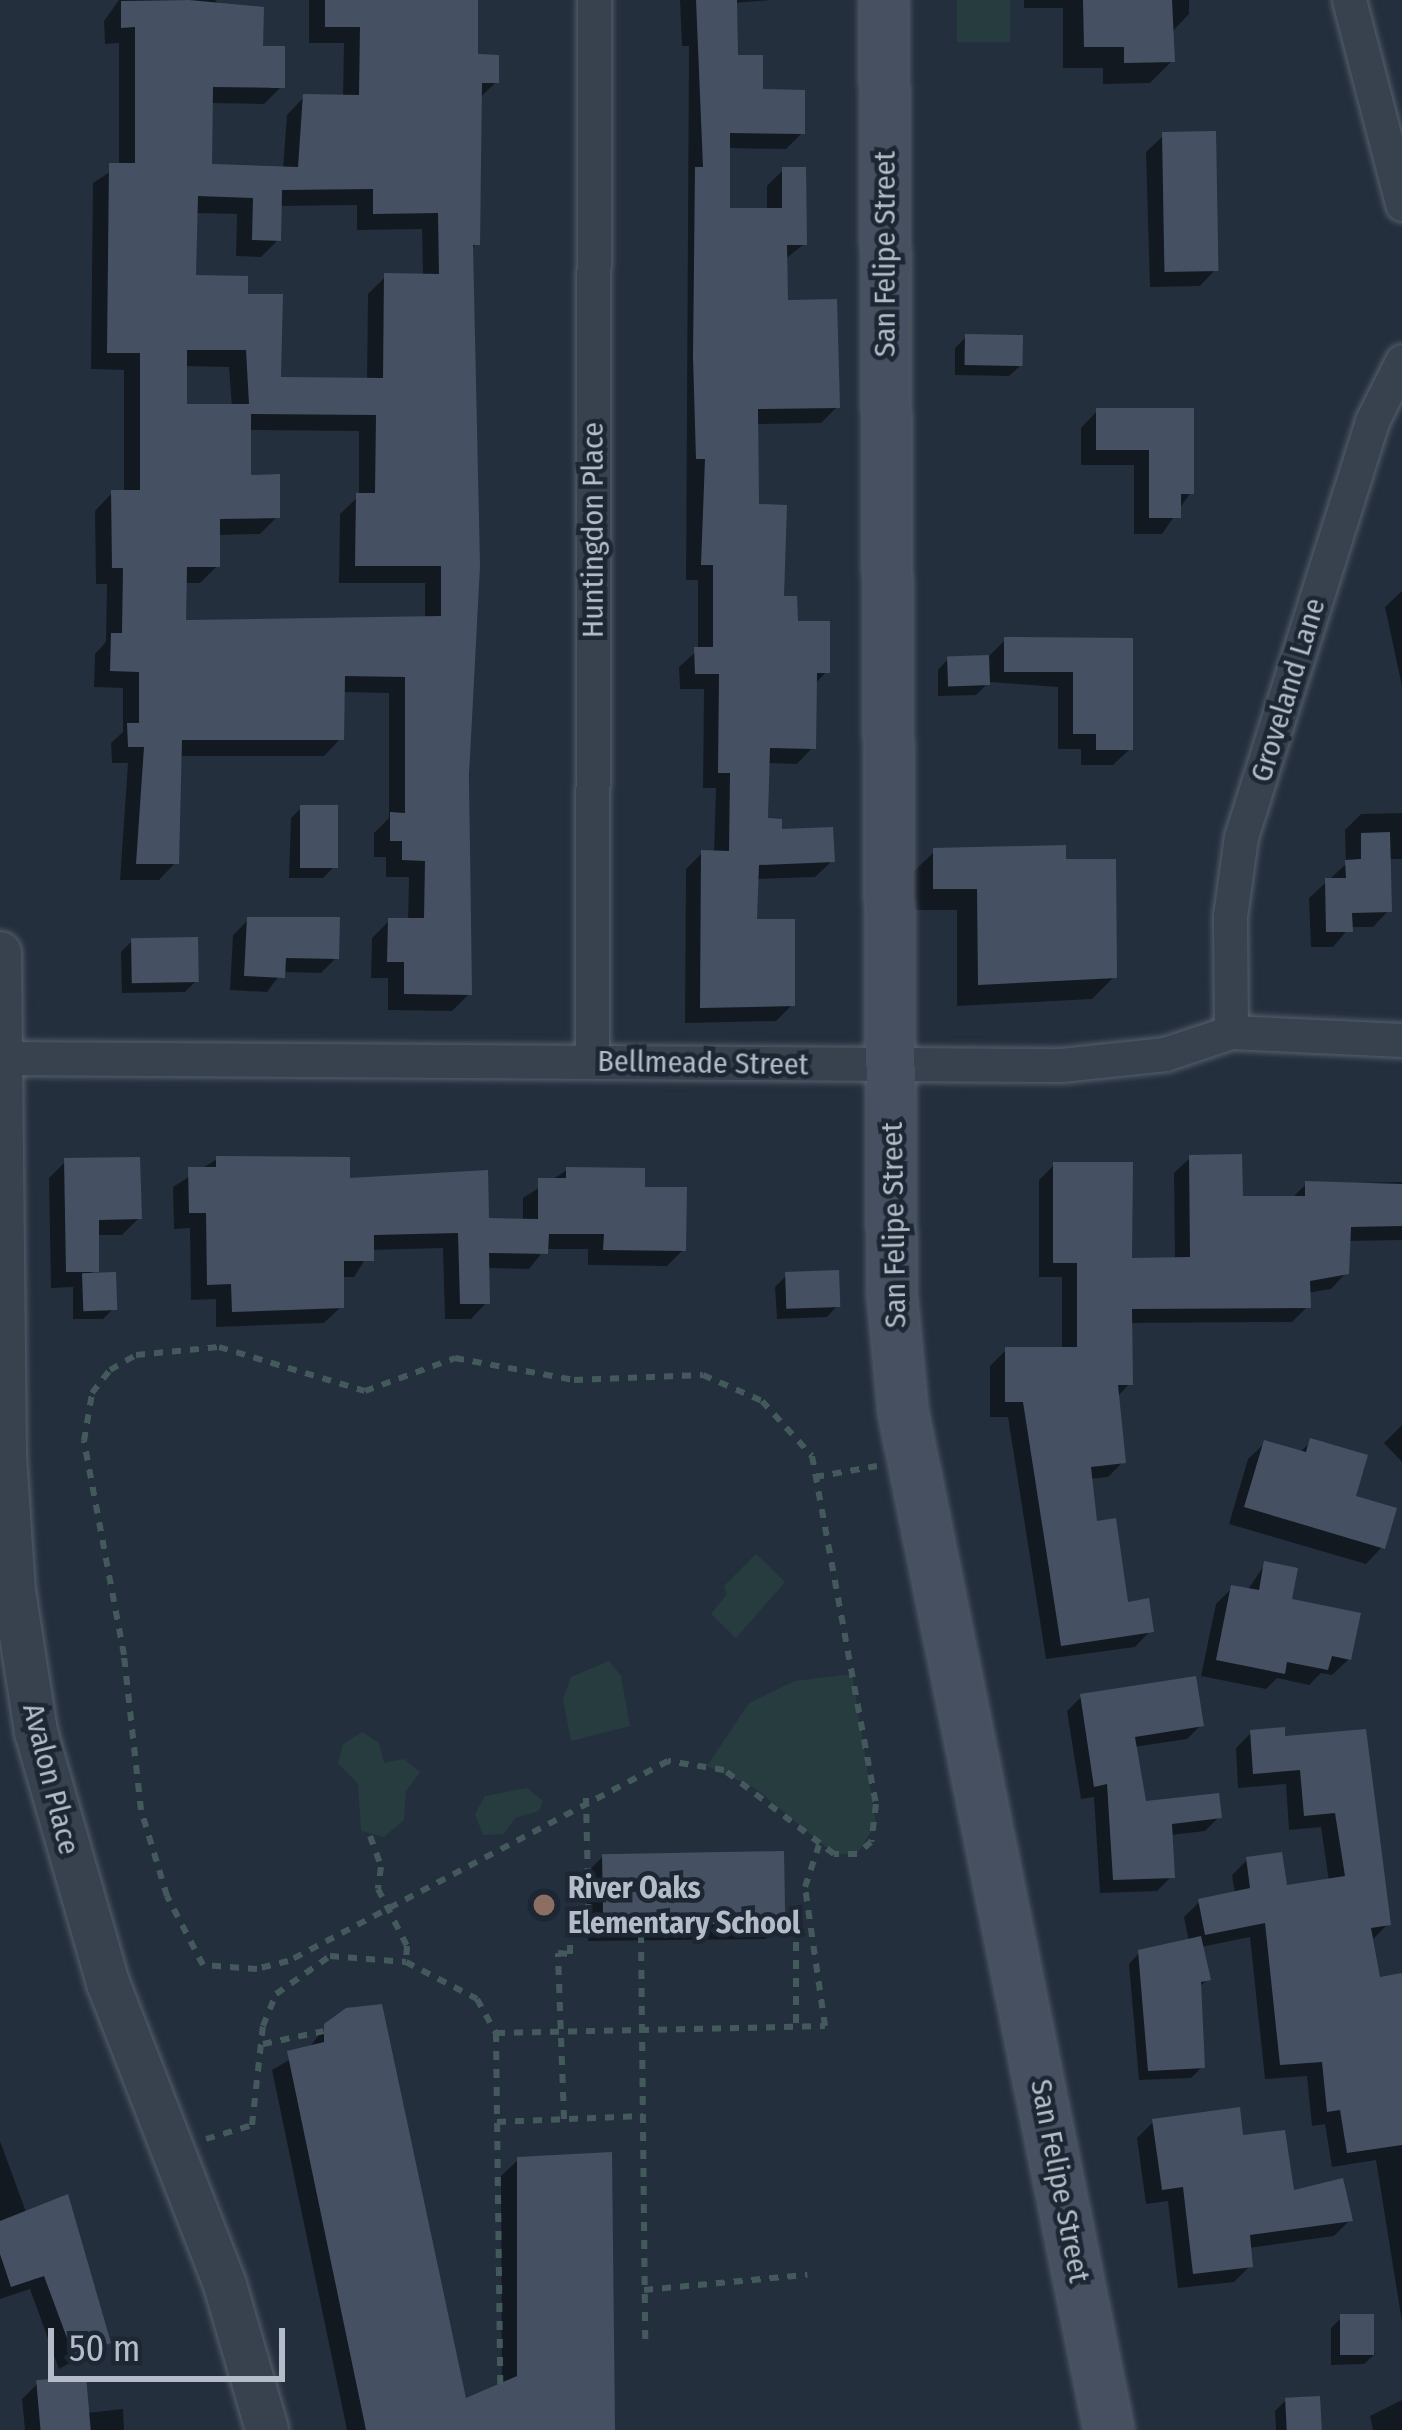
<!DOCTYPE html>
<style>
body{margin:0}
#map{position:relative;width:1402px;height:2430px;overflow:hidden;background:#242f3e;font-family:"Fira Sans Condensed",sans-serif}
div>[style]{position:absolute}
.green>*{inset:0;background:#263c3f;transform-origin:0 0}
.shadow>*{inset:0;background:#0007}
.building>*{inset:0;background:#455162;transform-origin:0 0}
.path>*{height:6px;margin-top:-3px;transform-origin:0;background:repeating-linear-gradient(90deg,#44595c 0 9px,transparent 0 18px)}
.roads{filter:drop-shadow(0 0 3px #565f6c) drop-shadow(0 0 3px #565f6c)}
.minor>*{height:33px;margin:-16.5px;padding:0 16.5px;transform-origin:16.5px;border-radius:16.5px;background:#38414e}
.tertiary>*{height:42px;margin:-21px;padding:0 21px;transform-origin:21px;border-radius:21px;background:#38414e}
.secondary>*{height:48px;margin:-24px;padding:0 24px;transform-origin:24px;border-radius:24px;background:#465061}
.dots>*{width:33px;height:33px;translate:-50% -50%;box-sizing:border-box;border:6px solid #1d2633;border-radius:50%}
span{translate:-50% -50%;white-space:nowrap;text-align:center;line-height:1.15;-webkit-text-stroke:9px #1d2633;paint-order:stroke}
.street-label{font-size:30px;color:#b4bcc9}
.poi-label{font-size:30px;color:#b4bcc9;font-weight:700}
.left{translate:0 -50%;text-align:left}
.scale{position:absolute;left:48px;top:2328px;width:237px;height:54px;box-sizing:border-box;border:6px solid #b4bcc9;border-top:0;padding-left:15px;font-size:36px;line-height:42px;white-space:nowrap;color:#b4bcc9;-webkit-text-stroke:9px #1d2633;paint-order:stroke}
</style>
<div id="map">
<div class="green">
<i style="left:957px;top:0;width:53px;height:42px"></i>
<i style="clip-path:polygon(756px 1554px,785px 1582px,736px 1638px,711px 1614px,727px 1594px,724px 1586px)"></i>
<i style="clip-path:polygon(609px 1661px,621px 1676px,630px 1726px,571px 1741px,563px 1699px,571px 1677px)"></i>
<i style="clip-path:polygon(852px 1674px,876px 1824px,857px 1854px,834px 1854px,755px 1788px,707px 1766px,749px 1703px,795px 1681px)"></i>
<i style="clip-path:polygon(362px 1732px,379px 1743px,384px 1763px,404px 1759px,420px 1772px,406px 1791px,404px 1820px,384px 1837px,361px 1831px,358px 1784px,338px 1763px,343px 1744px)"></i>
<i style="clip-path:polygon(527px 1788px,543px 1801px,539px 1811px,515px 1818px,504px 1834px,483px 1835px,475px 1814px,485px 1796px)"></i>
</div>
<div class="shadow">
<i style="clip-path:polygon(evenodd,119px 0,215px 0,282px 86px,264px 104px,210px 103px,209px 167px,283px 169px,287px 115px,304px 97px,343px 98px,344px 43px,309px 43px,309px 0,475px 0,475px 57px,496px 82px,478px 100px,477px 243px,470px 250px,469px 994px,452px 1011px,388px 1010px,388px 978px,371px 978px,372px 938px,389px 921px,408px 921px,409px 877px,386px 877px,386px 857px,374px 857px,374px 833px,389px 818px,389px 693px,342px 692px,341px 738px,324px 756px,179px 756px,176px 862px,159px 880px,120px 880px,128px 763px,112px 763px,111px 743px,123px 732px,123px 688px,94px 687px,95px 654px,106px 642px,107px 584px,96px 584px,95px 511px,112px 493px,124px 493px,124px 370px,91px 369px,93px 183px,119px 166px,119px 43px,105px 44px,104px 21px,119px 0,357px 205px,357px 230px,422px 229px,423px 277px,386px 276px,368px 294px,367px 381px,278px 380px,244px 297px,193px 278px,194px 213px,237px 214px,236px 256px,261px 257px,278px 240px,279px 206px,357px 205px,119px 0,184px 366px,229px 367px,232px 407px,184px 407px,184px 366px,119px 0,248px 430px,359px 431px,359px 496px,340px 514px,339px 583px,425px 583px,425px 619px,183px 623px,183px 583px,200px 583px,217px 566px,217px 535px,260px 534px,277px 517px,248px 478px,248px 430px)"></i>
<i style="clip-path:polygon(680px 0,771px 0,734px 3px,735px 58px,802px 133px,786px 149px,727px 148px,727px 211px,767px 211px,767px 186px,783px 170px,804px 244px,784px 260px,785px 303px,837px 407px,821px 423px,755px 424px,756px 507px,781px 599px,827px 671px,814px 685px,813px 747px,797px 764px,766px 763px,765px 821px,832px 861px,815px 877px,755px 879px,754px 922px,792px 1005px,776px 1021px,685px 1023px,686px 869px,702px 853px,714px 853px,716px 788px,703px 788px,704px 689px,680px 689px,679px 667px,698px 650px,698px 580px,686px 580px,689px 46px,682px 46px)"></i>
<i style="clip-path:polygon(1024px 0,1189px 0,1189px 14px,1171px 33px,1172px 61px,1150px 83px,1103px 84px,1103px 68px,1063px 68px,1063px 8px,1024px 8px)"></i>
<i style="clip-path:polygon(1163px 136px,1216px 269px,1200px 286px,1150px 287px,1146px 152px)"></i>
<i style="clip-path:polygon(966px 337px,1020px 366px,1009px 376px,955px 375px,955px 348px)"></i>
<i style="clip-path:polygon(1097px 411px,1191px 411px,1191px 492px,1162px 534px,1134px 534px,1134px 465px,1081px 465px,1081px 428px)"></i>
<i style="clip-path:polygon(1402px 591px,1402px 686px,1385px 607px)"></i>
<i style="clip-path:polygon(1005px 640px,1130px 641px,1130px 749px,1113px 765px,1081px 765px,1081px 749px,1058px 749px,1058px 687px,989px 682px,976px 695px,938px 696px,938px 670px,948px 659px,987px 658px)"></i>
<i style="clip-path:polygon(301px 808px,333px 868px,323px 878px,289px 878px,291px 818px)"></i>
<i style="clip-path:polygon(1402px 813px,1402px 859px,1388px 859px,1389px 910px,1373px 927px,1350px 927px,1333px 947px,1311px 947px,1309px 898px,1346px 864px,1345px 830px,1361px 814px)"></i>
<i style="clip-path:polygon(935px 851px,1063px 862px,1114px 977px,1092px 999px,957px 1006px,957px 910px,912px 910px,912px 873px)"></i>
<i style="clip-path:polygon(248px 920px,336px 958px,321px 973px,282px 972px,267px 992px,230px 990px,233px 935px)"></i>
<i style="clip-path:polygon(132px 941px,196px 981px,185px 992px,122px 993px,121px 952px)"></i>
<i style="clip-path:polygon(1190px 1158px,1240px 1199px,1291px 1199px,1306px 1184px,1402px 1182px,1402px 1240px,1348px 1241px,1346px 1273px,1331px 1289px,1307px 1293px,1307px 1307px,1292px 1322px,1129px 1323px,1130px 1383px,1117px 1397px,1123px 1462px,1108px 1477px,1089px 1479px,1094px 1525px,1126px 1605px,1150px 1631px,1135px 1647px,1046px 1659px,1008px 1417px,990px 1417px,990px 1366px,1006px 1350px,1062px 1350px,1062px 1277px,1039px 1277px,1039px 1180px,1054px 1165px,1129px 1261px,1175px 1261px,1174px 1173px)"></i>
<i style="clip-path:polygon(217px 1159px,347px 1181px,486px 1221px,523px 1222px,523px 1198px,567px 1170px,642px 1190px,683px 1250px,667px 1266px,588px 1265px,588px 1249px,545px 1249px,529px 1269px,487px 1268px,487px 1302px,471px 1319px,445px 1319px,443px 1248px,371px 1250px,354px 1277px,341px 1277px,341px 1307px,324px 1323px,216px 1327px,216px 1299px,191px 1300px,190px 1228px,174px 1229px,173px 1187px)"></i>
<i style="clip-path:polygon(66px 1161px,139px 1218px,122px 1235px,96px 1235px,91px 1276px,114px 1308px,103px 1319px,73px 1319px,73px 1287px,51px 1288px,49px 1178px)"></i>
<i style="clip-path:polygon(786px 1276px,837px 1306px,827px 1317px,777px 1319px,775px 1287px)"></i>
<i style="clip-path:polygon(1402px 1425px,1402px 1462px,1384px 1443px)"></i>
<i style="clip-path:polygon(1311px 1442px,1382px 1547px,1366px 1564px,1229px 1524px,1248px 1459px,1265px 1443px,1299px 1453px)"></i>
<i style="clip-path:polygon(1265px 1564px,1289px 1601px,1349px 1659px,1332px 1675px,1321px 1673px,1309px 1685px,1277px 1678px,1266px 1689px,1201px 1676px,1216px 1604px,1232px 1588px,1247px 1591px)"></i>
<i style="clip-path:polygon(1081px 1697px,1201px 1725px,1187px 1739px,1134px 1747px,1143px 1804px,1219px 1817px,1205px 1831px,1170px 1835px,1172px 1876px,1157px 1891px,1100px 1893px,1094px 1797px,1081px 1799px,1067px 1711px)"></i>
<i style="clip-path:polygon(1251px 1733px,1283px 1739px,1363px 1733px,1388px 1924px,1371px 1941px,1377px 1980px,1402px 1976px,1402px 2322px,1376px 2160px,1332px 2167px,1325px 2124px,1312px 2126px,1307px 2076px,1265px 2079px,1250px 1937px,1201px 1947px,1208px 1979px,1198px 1988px,1202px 2067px,1191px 2078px,1139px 2080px,1129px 1964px,1139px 1953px,1189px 1942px,1184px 1917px,1199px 1902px,1235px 1894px,1232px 1875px,1247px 1860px,1284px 1888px,1329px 1882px,1321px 1827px,1289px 1830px,1286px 1784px,1238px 1788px,1236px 1748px)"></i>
<i style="clip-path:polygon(603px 1856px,782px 1922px,766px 1939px,588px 1941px,587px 1873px)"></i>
<i style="clip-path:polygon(326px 2026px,464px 2402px,502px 2386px,501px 2176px,518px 2160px,612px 2430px,347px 2430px,272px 2070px,308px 2049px)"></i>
<i style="clip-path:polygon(1153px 2122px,1241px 2139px,1291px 2193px,1350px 2220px,1334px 2236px,1248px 2248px,1250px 2266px,1234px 2282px,1178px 2288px,1168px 2201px,1146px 2204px,1137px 2138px)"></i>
<i style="clip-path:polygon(0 2141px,26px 2212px,107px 2342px,59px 2369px,30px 2289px,0 2299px)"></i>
<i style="clip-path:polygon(1342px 2317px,1375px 2354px,1364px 2364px,1331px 2365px,1331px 2328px)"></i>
<i style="clip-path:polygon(37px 2384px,86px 2413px,123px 2409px,124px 2430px,25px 2430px,22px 2399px)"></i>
<i style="clip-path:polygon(1286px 2400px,1319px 2430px,1276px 2430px,1275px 2411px)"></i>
<i style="clip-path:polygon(1402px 2400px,1402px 2430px,1373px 2430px,1370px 2416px)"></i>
</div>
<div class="building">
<i style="clip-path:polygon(evenodd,189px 0,264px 7px,263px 46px,285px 46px,285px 88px,213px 87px,212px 164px,298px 167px,303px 94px,359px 95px,360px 27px,325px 27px,325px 0,478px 0,478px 54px,499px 55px,499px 83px,482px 83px,480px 245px,473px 245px,480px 566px,469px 775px,472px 995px,404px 994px,404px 962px,387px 962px,388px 918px,424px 918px,425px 861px,402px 860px,402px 841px,390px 841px,390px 812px,405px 813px,405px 677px,345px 676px,344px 740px,182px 740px,179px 864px,136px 864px,144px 747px,128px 747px,127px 723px,139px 723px,139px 672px,110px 671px,111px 633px,122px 633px,123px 568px,112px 568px,111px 490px,140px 490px,140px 353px,107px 353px,109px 163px,135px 163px,135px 27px,121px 28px,121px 1px,189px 0,373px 189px,373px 214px,438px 213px,439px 274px,384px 273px,383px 378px,281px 377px,283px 294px,248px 294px,248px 276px,196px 275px,198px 196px,253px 198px,252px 240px,281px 241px,282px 190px,373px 189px,189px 0,187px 350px,246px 350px,249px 404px,187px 404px,187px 350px,189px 0,251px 414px,376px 415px,375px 493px,356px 493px,355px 566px,441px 566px,441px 616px,186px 620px,187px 567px,220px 567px,220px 519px,280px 518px,280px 474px,251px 475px,251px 414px)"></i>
<i style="clip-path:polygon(696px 0,737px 0,738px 55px,763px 55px,763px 89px,805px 90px,805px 134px,730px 133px,730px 208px,782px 208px,782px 167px,806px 167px,807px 245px,787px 245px,788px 300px,837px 299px,840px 408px,758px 409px,759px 504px,787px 505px,784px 596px,797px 596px,798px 621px,830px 621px,830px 673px,817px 673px,816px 749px,770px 748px,768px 818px,782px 819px,782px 829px,833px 827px,835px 862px,759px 865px,757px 919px,795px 919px,795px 1006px,700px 1008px,701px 850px,729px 851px,730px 773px,718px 773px,719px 674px,695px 674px,694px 647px,713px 647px,713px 565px,701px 565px,705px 459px,696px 459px,693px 357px,695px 167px,703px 167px)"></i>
<i style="clip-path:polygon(1083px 0,1172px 0,1175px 62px,1124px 63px,1124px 47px,1084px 47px)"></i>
<i style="left:1216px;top:131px;width:140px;height:54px;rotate:89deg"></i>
<i style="left:965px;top:334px;width:58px;height:31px;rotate:1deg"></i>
<i style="clip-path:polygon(1096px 408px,1194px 408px,1194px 494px,1181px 494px,1181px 518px,1149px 518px,1149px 450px,1096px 450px)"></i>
<i style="clip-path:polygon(1004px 637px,1133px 638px,1133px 750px,1096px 750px,1096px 734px,1073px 734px,1073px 672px,1004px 672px)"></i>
<i style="left:989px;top:655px;width:30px;height:42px;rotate:88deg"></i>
<i style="left:300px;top:805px;width:38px;height:63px"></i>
<i style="clip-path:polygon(1390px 832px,1392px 912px,1352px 913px,1353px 932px,1326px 932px,1325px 878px,1346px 878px,1345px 860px,1361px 859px,1361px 833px)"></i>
<i style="clip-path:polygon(1066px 845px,1066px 859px,1116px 859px,1117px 978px,978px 985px,977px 889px,933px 889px,933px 848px)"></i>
<i style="clip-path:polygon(247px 917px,340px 917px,339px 959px,286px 958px,285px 978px,244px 976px)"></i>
<i style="left:198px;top:937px;width:45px;height:67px;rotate:89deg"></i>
<i style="clip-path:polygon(1242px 1154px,1243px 1196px,1305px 1196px,1305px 1181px,1402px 1184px,1402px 1226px,1351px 1227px,1349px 1274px,1310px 1281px,1311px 1308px,1132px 1309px,1133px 1385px,1118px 1385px,1126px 1463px,1091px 1467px,1097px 1521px,1116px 1518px,1128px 1602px,1149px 1598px,1154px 1632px,1061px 1646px,1023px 1402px,1005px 1402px,1005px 1347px,1077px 1347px,1077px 1263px,1053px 1263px,1053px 1162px,1133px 1162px,1132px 1258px,1190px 1257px,1189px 1155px)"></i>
<i style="clip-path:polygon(216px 1156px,350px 1157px,350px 1178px,488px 1170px,489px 1218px,538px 1219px,538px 1178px,566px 1178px,566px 1167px,645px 1168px,645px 1187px,687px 1187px,686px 1251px,603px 1250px,604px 1234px,549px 1234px,548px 1254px,489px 1253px,490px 1304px,460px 1304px,458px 1233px,374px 1235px,374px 1261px,344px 1261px,344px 1308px,232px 1312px,231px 1284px,207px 1285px,206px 1213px,189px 1213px,188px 1167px,216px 1167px)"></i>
<i style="clip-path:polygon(140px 1157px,142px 1219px,99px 1220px,99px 1272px,66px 1272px,64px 1158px)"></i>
<i style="left:839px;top:1270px;width:37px;height:54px;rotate:88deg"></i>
<i style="left:116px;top:1272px;width:38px;height:34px;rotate:88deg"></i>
<i style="clip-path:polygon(1310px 1438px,1368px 1455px,1356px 1496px,1397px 1508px,1385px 1549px,1244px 1507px,1264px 1440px,1306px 1452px)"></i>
<i style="clip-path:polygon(1264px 1561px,1298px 1568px,1292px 1599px,1361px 1613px,1351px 1660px,1332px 1656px,1328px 1670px,1287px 1662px,1285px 1674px,1216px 1660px,1231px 1585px,1259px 1590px)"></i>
<i style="clip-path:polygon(1196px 1676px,1204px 1726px,1135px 1737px,1146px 1801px,1219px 1793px,1222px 1818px,1172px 1824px,1175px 1878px,1113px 1880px,1107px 1784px,1094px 1787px,1080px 1694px)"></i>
<i style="clip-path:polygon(1285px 1727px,1285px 1736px,1366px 1729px,1391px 1925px,1371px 1928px,1380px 1977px,1402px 1973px,1402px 2145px,1347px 2153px,1340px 2110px,1327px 2112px,1322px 2062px,1280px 2065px,1265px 1923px,1205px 1935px,1198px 1899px,1250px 1888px,1246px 1857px,1282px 1852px,1287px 1885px,1345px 1876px,1335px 1813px,1304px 1816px,1300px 1770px,1253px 1774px,1250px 1730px)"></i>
<i style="left:784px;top:1851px;width:72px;height:182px;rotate:89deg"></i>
<i style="clip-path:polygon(1201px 1936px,1211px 1980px,1201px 1982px,1205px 2068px,1148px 2071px,1138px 1950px)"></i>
<i style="clip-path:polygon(382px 2004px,466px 2398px,517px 2376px,517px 2157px,612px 2152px,615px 2430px,366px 2430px,287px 2051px,324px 2042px,324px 2024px,346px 2008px)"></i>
<i style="clip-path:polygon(1240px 2107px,1243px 2135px,1285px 2130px,1294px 2190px,1343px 2178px,1353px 2221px,1250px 2235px,1253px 2267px,1193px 2274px,1183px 2187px,1162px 2190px,1152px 2119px)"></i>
<i style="clip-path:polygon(68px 2194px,111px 2343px,74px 2357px,44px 2276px,11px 2287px,0 2254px,0 2221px)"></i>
<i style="left:1340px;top:2314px;width:34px;height:41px"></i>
<i style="left:86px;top:2376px;width:54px;height:50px;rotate:85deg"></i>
<i style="left:1320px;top:2396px;width:34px;height:35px;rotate:87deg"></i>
</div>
<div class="path">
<i style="left:219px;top:1347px;width:152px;rotate:16.8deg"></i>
<i style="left:365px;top:1391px;width:96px;rotate:-20.1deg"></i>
<i style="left:455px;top:1358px;width:121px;rotate:10.5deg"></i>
<i style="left:574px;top:1380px;width:129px;rotate:-2.2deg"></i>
<i style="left:703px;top:1375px;width:64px;rotate:23.8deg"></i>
<i style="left:762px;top:1401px;width:74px;rotate:47.7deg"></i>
<i style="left:812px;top:1456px;width:354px;rotate:79.6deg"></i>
<i style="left:876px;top:1804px;width:38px;rotate:97deg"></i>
<i style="left:871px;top:1842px;width:18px;rotate:139deg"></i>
<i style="left:857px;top:1854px;width:23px;rotate:180deg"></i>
<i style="left:834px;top:1854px;width:138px;rotate:-142.6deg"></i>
<i style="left:724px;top:1770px;width:57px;rotate:-170.9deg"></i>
<i style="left:668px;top:1761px;width:429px;rotate:152.2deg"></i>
<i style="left:288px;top:1961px;width:32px;rotate:166deg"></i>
<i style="left:257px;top:1969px;width:54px;rotate:-175.8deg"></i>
<i style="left:203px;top:1965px;width:78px;rotate:-117.6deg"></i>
<i style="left:167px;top:1896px;width:90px;rotate:-106.8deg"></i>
<i style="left:141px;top:1810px;width:156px;rotate:-96.3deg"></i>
<i style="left:124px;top:1655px;width:218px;rotate:-100.6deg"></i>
<i style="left:84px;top:1441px;width:49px;rotate:-80.5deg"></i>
<i style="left:92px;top:1393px;width:29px;rotate:-52deg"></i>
<i style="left:110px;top:1370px;width:30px;rotate:-30deg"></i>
<i style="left:136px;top:1355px;width:83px;rotate:-5.5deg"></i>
<i style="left:815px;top:1477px;width:63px;rotate:-10.1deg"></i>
<i style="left:370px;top:1836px;width:33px;rotate:70deg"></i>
<i style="left:381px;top:1867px;width:22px;rotate:98deg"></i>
<i style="left:378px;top:1889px;width:64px;rotate:63deg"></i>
<i style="left:407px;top:1946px;width:16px;rotate:94deg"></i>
<i style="left:641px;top:1934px;width:406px;rotate:89.4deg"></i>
<i style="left:796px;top:2023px;width:88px;rotate:-90deg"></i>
<i style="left:796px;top:1935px;width:13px;rotate:-18deg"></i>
<i style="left:496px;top:2033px;width:329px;rotate:-1.2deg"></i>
<i style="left:825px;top:2026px;width:140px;rotate:-98.2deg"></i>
<i style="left:805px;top:1887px;width:44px;rotate:-71.6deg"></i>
<i style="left:263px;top:2044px;width:62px;rotate:-12deg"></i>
<i style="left:564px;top:2119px;width:166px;rotate:-92.1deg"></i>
<i style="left:558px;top:1953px;width:12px;rotate:5deg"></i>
<i style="left:570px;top:1954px;width:22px;rotate:-90deg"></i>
<i style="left:570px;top:1932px;width:19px;rotate:-3deg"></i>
<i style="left:589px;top:1931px;width:133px;rotate:-91.3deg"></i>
<i style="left:497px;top:2122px;width:146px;rotate:-2.4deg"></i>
<i style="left:206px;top:2139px;width:48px;rotate:-16.9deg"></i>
<i style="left:252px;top:2125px;width:100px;rotate:-83.7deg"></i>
<i style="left:263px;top:2026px;width:35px;rotate:-68deg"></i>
<i style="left:276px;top:1994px;width:66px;rotate:-35.1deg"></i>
<i style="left:330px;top:1956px;width:76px;rotate:4.5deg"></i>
<i style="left:406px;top:1962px;width:80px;rotate:27.5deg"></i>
<i style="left:477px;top:1999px;width:39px;rotate:61deg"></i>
<i style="left:496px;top:2033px;width:351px;rotate:89.3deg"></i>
<i style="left:644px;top:2290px;width:164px;rotate:-5.3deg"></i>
</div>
<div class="roads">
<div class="minor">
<i style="left:1349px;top:0;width:211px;rotate:75.4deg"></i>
<i style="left:1231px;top:1032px;width:116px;rotate:-90.5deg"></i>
<i style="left:1230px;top:916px;width:80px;rotate:-82.1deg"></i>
<i style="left:1241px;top:837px;width:436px;rotate:-72.5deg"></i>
<i style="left:1372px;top:421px;width:67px;rotate:-63.4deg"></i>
<i style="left:0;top:1058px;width:1061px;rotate:0.38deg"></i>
<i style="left:1061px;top:1065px;width:105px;rotate:-6deg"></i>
<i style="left:1165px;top:1054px;width:70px;rotate:-18.4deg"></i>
<i style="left:1231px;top:1032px;width:171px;rotate:2.7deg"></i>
<i style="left:592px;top:1061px;width:1061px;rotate:-89.89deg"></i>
</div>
<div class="tertiary">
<i style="left:0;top:953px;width:503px;rotate:89.43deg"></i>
<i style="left:5px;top:1456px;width:135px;rotate:86.2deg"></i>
<i style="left:14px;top:1591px;width:143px;rotate:81.1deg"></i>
<i style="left:36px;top:1732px;width:261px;rotate:74deg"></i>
<i style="left:108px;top:1983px;width:324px;rotate:68.8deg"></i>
<i style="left:225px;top:2285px;width:151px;rotate:73.8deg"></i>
</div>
<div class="secondary">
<i style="left:884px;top:0;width:1294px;rotate:89.65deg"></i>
<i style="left:892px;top:1294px;width:118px;rotate:84.6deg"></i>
<i style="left:903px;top:1411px;width:1040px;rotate:78.57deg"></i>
</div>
</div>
<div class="dots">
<i style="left:544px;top:1905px;background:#8d6e63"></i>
</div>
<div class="street-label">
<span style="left:885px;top:254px;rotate:-90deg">San Felipe Street</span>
<span style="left:593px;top:530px;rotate:-90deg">Huntingdon Place</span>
<span style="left:1288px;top:690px;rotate:-73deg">Groveland Lane</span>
<span style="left:703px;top:1063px;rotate:1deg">Bellmeade Street</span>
<span style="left:894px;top:1225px;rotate:-91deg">San Felipe Street</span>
<span style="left:51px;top:1779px;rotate:76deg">Avalon Place</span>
<span style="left:1060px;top:2181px;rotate:79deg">San Felipe Street</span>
</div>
<div class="poi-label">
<span class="left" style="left:568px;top:1905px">River Oaks<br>Elementary School</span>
</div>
<div class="scale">50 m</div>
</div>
